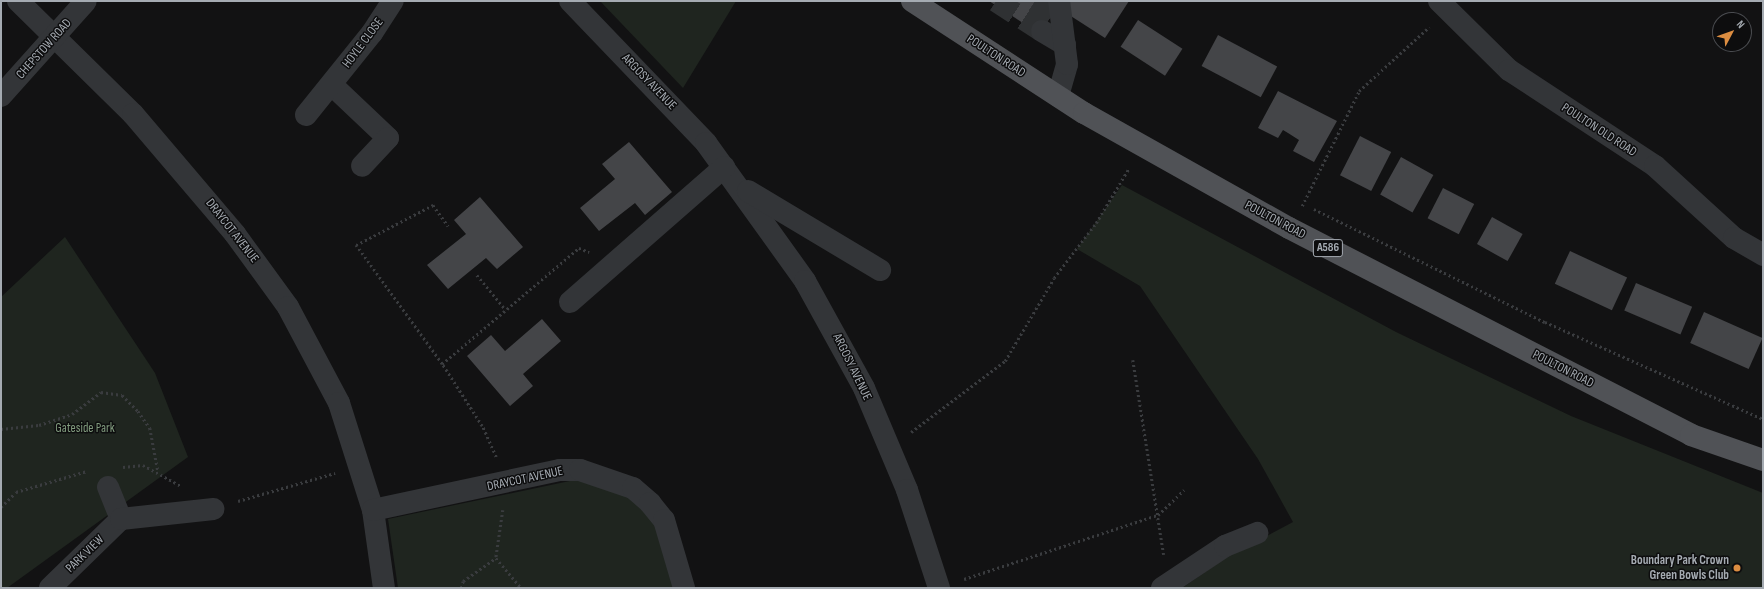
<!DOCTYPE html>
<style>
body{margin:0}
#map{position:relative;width:1764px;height:589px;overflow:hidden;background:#121213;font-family:"Sofia Sans Condensed",sans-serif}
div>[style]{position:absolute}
.green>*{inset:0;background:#1f251f}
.building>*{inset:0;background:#444548;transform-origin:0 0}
.minor-tunnel>*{height:22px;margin-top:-11px;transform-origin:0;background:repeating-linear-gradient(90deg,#2f3133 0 22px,transparent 0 33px)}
.path>*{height:2.5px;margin-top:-1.25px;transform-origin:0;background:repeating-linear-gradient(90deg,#3a3c3f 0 2px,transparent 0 5px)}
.minor>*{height:22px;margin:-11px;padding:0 11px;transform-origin:11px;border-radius:11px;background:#333538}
.major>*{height:22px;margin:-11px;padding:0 11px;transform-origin:11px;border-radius:11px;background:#505256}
.dots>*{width:11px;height:11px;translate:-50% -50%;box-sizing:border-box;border:2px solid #0d0d0e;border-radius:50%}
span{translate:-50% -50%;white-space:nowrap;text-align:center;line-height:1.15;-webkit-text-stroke:3px #0d0d0e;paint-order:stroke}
.shield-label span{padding:1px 3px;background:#0d0d0e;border:1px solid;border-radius:3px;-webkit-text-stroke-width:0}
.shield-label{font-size:12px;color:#a5abb2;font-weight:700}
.street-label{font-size:13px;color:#a5abb2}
.park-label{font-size:13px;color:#819b7e}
.poi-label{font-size:13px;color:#a5abb2;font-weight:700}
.right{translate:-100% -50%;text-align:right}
.frame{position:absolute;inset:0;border:2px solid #a5abb2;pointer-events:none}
.north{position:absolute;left:1712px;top:12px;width:40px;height:40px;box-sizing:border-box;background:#0d0d0e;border:1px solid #4a4c50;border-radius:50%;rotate:49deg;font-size:11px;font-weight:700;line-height:16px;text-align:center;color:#a5abb2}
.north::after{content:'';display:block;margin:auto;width:14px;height:18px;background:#dc8d41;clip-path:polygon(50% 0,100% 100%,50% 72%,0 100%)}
</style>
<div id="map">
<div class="green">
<i style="clip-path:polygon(600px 1px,736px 1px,683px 88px)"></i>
<i style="clip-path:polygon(1122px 185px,1396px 332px,1571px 416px,1763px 493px,1763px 588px,1182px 588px,1227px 557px,1293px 522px,1258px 459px,1140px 286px,1077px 249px)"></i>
<i style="clip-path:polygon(65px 237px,155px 373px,188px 457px,7px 588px,1px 588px,1px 297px)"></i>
<i style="clip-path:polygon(584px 478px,626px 495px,655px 522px,674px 588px,398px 588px,388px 519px)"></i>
</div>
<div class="building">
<i style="clip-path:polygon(989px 1px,1060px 1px,1040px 34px)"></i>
<i style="clip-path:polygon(1069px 1px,1129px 1px,1105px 38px,1063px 11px)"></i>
<i style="left:1138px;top:20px;width:53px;height:32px;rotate:33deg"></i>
<i style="left:1218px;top:35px;width:67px;height:35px;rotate:28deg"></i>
<i style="clip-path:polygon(1278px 91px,1337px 121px,1314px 162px,1293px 151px,1299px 140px,1288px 133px,1283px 130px,1278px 138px,1258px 128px)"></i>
<i style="left:1360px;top:136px;width:35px;height:44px;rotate:27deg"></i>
<i style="clip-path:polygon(629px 142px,672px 192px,645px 215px,635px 203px,599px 231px,580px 208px,615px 179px,602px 164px)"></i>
<i style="left:1401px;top:157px;width:37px;height:43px;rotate:29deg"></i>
<i style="left:1443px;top:188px;width:35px;height:34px;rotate:27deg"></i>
<i style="clip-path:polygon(480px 197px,523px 247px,497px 269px,486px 258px,448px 289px,427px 265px,466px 234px,454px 220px)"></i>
<i style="left:1492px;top:217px;width:35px;height:31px;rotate:29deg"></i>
<i style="left:1570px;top:251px;width:63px;height:36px;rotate:25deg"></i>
<i style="left:1636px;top:283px;width:61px;height:30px;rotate:23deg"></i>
<i style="left:1704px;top:312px;width:64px;height:34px;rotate:24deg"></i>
<i style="clip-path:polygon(542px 319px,561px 341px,523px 374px,533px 386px,510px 406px,467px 356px,491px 335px,505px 351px)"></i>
</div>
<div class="minor-tunnel">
<i style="left:996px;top:1px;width:55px;rotate:33.1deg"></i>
<i style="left:1035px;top:1px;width:22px;rotate:34deg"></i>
</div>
<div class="path">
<i style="left:655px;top:1px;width:16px"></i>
<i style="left:1302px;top:206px;width:128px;rotate:-63.6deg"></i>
<i style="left:1359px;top:91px;width:95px;rotate:-42.4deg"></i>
<i style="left:1314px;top:209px;width:257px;rotate:26.1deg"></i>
<i style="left:1545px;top:322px;width:239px;rotate:24deg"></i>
<i style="left:477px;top:275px;width:45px;rotate:50.4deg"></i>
<i style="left:1133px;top:360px;width:197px;rotate:81deg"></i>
<i style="left:442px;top:364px;width:147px;rotate:-125.9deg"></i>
<i style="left:356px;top:245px;width:87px;rotate:-27.5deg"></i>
<i style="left:433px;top:205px;width:26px;rotate:54deg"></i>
<i style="left:1px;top:429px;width:38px;rotate:-6deg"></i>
<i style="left:39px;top:425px;width:35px;rotate:-18deg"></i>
<i style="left:72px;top:414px;width:36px;rotate:-37deg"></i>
<i style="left:101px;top:392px;width:21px;rotate:8deg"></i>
<i style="left:122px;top:395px;width:23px;rotate:45deg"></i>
<i style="left:138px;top:411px;width:21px;rotate:55deg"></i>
<i style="left:150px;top:428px;width:44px;rotate:79.5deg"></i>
<i style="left:911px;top:432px;width:118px;rotate:-37.1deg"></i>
<i style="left:1005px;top:361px;width:96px;rotate:-59.4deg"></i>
<i style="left:1054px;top:278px;width:69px;rotate:-52.6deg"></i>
<i style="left:1096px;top:223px;width:64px;rotate:-59deg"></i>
<i style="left:496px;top:457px;width:34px;rotate:-114deg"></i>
<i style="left:482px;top:426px;width:74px;rotate:-122.8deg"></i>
<i style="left:442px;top:364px;width:180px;rotate:-40.3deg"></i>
<i style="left:579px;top:248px;width:11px;rotate:22deg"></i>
<i style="left:123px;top:467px;width:20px;rotate:-6deg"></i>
<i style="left:143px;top:465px;width:43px;rotate:28.9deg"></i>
<i style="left:238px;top:501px;width:101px;rotate:-16.1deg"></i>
<i style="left:1px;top:507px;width:21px;rotate:-45deg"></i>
<i style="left:16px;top:492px;width:74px;rotate:-16.5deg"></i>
<i style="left:503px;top:510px;width:49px;rotate:98.3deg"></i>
<i style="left:496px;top:558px;width:39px;rotate:50deg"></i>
<i style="left:964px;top:579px;width:204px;rotate:-18.3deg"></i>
<i style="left:1158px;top:515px;width:36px;rotate:-44deg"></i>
<i style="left:461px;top:588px;width:7px;rotate:-74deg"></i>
<i style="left:463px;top:581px;width:40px;rotate:-34.9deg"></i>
</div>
<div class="minor">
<i style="left:18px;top:1px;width:161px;rotate:44.5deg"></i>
<i style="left:133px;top:114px;width:157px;rotate:49.6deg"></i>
<i style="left:235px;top:234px;width:90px;rotate:54deg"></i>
<i style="left:288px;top:307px;width:109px;rotate:62deg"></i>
<i style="left:339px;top:403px;width:112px;rotate:72.4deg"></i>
<i style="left:373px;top:510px;width:79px;rotate:82deg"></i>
<i style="left:570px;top:1px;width:197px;rotate:46.2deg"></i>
<i style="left:706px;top:143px;width:170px;rotate:54.3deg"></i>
<i style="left:805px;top:281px;width:122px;rotate:61.1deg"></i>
<i style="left:864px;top:388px;width:111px;rotate:67.1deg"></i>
<i style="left:907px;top:490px;width:103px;rotate:71.9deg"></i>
<i style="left:1439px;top:1px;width:98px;rotate:44.6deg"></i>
<i style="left:1509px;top:70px;width:175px;rotate:33.3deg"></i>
<i style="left:1655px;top:166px;width:107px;rotate:42.3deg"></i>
<i style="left:1734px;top:238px;width:34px;rotate:30deg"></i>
<i style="left:1042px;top:31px;width:27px;rotate:31deg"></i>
<i style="left:332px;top:85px;width:77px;rotate:43.4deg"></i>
<i style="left:388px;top:138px;width:38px;rotate:133deg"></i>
<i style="left:1px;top:96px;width:127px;rotate:-48.2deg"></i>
<i style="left:1058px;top:96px;width:33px;rotate:-74deg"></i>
<i style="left:1067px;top:64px;width:64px;rotate:-97.2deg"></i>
<i style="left:306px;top:115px;width:105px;rotate:-51.2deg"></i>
<i style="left:372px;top:33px;width:38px;rotate:-57deg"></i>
<i style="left:748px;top:191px;width:154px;rotate:30.9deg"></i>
<i style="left:570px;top:302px;width:205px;rotate:-41.2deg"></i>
<i style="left:108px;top:487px;width:35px;rotate:68deg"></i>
<i style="left:373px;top:510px;width:191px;rotate:-12.1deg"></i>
<i style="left:560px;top:470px;width:20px"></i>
<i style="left:580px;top:470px;width:56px;rotate:18.8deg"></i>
<i style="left:633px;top:488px;width:23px;rotate:41deg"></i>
<i style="left:650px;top:503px;width:22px;rotate:51deg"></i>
<i style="left:664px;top:520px;width:71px;rotate:73.6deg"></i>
<i style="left:50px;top:588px;width:99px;rotate:-44.2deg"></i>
<i style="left:121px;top:519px;width:93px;rotate:-6.2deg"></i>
<i style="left:1162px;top:588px;width:76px;rotate:-33.7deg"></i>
<i style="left:1225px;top:546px;width:35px;rotate:-22deg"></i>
</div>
<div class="major">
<i style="left:912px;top:1px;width:205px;rotate:33.1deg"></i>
<i style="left:1084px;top:113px;width:235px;rotate:29.3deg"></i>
<i style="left:1289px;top:228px;width:452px;rotate:27.2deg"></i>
<i style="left:1691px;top:435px;width:76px;rotate:19.1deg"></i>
</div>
<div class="dots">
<i style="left:1737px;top:568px;background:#dc8d41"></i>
</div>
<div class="shield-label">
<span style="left:1328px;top:248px">A586</span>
</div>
<div class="street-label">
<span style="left:363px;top:43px;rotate:-53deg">HOYLE CLOSE</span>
<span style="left:44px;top:49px;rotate:-48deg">CHEPSTOW ROAD</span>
<span style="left:996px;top:56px;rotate:33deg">POULTON ROAD</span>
<span style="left:649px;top:82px;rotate:46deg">ARGOSY AVENUE</span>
<span style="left:1599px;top:130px;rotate:33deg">POULTON OLD ROAD</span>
<span style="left:1275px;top:220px;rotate:28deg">POULTON ROAD</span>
<span style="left:232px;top:231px;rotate:52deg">DRAYCOT AVENUE</span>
<span style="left:852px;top:367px;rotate:64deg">ARGOSY AVENUE</span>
<span style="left:1563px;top:369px;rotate:27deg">POULTON ROAD</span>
<span style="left:525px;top:479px;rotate:-12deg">DRAYCOT AVENUE</span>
<span style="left:85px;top:554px;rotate:-44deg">PARK VIEW</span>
</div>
<div class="park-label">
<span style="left:85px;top:428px">Gateside Park</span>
</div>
<div class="poi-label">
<span class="right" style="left:1729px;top:568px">Boundary Park Crown<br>Green Bowls Club</span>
</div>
<div class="frame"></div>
<div class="north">N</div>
</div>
